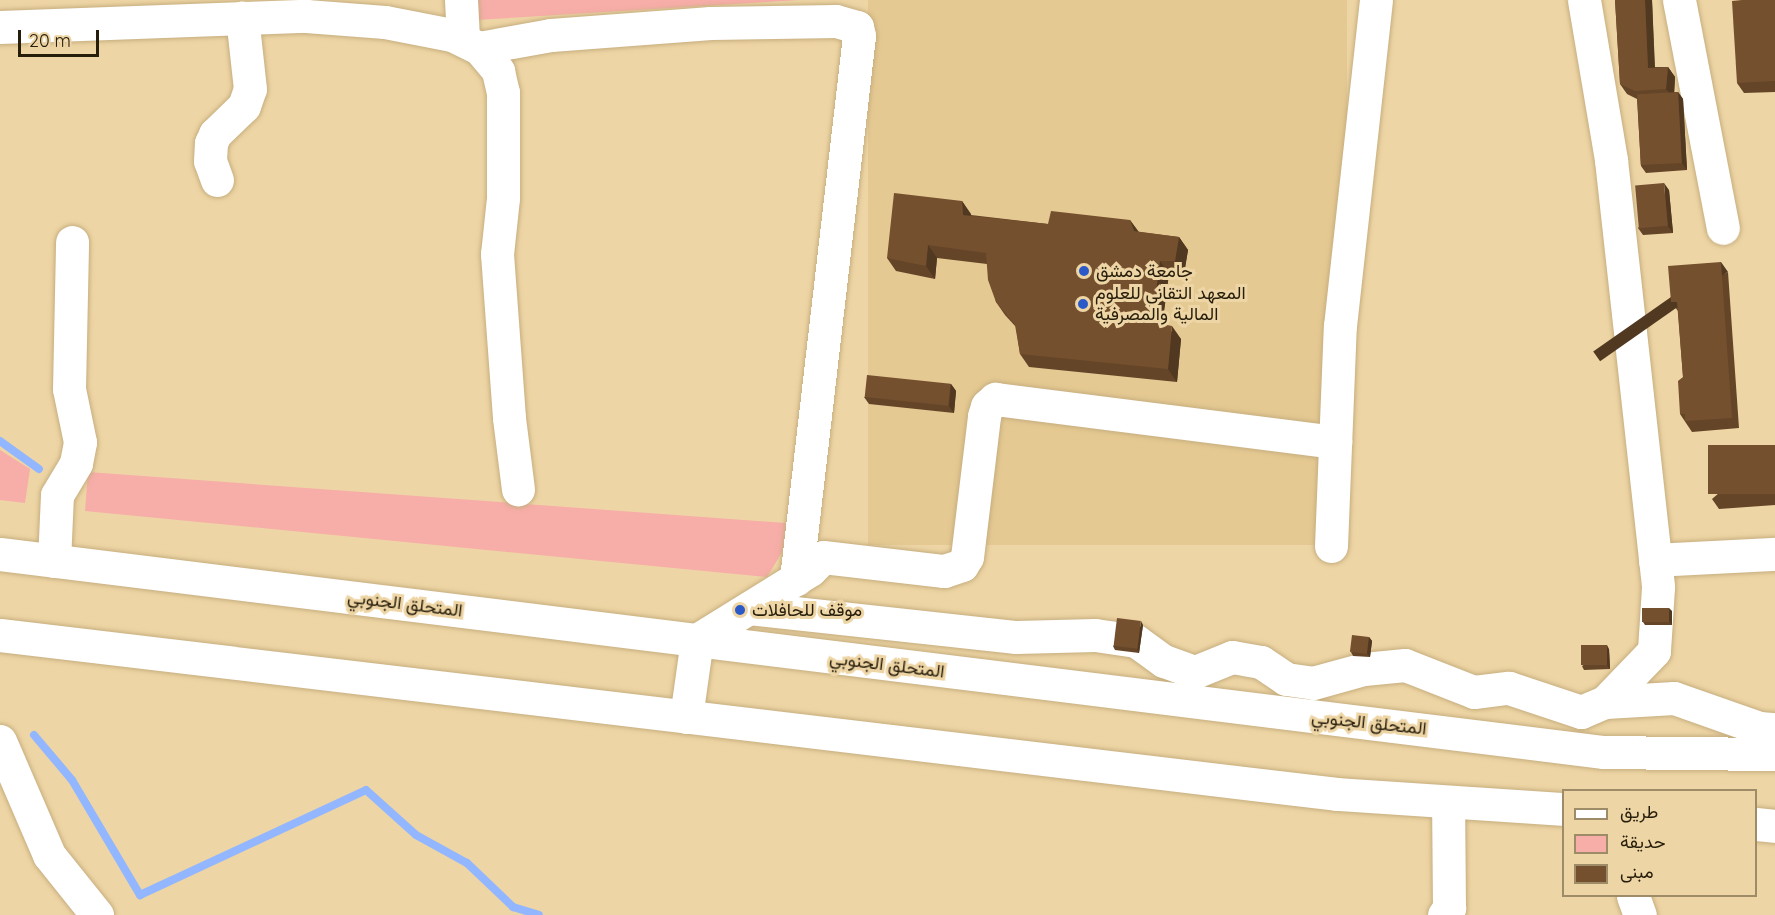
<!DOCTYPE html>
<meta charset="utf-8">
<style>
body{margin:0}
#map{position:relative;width:1775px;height:915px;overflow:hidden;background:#eed5a5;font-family:Quicksand,Vazirmatn,sans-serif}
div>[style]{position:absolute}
.built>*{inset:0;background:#e5c992;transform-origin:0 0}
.green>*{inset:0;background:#f7ada8}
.stream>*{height:8px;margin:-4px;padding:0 4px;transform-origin:4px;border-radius:4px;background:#92b6ff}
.roads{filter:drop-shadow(0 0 2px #c6ae7f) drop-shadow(0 0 2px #c6ae7f)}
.minor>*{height:33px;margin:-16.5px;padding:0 16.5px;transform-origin:16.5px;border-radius:16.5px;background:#fff}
.highway>*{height:33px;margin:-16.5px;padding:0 16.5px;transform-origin:16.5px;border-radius:16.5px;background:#fff}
.wall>*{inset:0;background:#644528}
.shaded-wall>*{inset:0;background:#513820;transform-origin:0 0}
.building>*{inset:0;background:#74502e;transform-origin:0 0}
.dots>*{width:16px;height:16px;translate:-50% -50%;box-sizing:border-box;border:3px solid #eed5a5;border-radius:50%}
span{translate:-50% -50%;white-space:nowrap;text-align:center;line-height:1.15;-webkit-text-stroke:6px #eed5a5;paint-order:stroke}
.poi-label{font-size:18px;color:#261d0b}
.left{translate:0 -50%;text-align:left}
.street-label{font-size:18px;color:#261d0b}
.legend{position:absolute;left:1562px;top:789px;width:195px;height:108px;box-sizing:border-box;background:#eed5a5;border:2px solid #9e8b67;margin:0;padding:8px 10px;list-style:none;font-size:18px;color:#261d0b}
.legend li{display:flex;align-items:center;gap:12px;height:30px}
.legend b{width:30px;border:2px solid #9e8b67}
.scale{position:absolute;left:18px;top:30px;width:81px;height:27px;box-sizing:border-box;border:3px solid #261d0b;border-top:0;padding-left:8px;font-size:18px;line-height:21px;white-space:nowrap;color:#261d0b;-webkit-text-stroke:4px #eed5a5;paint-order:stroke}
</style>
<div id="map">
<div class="built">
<i style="left:868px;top:0;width:479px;height:545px"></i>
</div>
<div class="green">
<i style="clip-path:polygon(474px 0,799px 0,476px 20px)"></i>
<i style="clip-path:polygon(0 450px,30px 469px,25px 503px,0 500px)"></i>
<i style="clip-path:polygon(88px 472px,799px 524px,767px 577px,85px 511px)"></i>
</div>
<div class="stream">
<i style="left:0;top:441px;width:48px;rotate:35.7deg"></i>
<i style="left:34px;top:735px;width:59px;rotate:49.8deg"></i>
<i style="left:72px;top:780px;width:134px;rotate:59.4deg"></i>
<i style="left:140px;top:895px;width:249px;rotate:-24.9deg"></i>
<i style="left:366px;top:790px;width:67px;rotate:42deg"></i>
<i style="left:416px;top:835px;width:58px;rotate:28.8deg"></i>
<i style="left:467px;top:863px;width:64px;rotate:43.7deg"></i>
<i style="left:513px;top:907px;width:27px;rotate:17deg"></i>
</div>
<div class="roads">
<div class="minor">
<i style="left:461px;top:0;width:38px;rotate:87deg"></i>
<i style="left:1584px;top:0;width:162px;rotate:80.4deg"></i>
<i style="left:1611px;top:160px;width:430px;rotate:83.7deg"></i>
<i style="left:1658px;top:587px;width:64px;rotate:93.6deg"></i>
<i style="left:1654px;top:651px;width:71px;rotate:133.9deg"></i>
<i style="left:1679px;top:0;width:232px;rotate:79.1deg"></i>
<i style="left:0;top:27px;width:306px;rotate:-2.1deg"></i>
<i style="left:306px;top:16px;width:79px;rotate:4.3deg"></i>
<i style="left:385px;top:22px;width:68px;rotate:11deg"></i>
<i style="left:452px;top:35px;width:30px;rotate:26deg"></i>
<i style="left:479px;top:48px;width:30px;rotate:50deg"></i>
<i style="left:498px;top:71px;width:22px;rotate:77deg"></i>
<i style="left:503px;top:92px;width:106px;rotate:90deg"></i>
<i style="left:503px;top:198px;width:56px;rotate:96.1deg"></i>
<i style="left:497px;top:254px;width:164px;rotate:85.8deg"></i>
<i style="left:509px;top:418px;width:72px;rotate:82.8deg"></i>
<i style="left:479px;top:48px;width:73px;rotate:-10.2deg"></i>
<i style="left:551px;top:35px;width:160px;rotate:-4.3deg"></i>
<i style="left:711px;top:23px;width:125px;rotate:-0.9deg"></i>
<i style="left:836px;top:21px;width:22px;rotate:16deg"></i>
<i style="left:857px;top:27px;width:9px;rotate:77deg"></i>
<i style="left:859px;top:36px;width:547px;rotate:96.62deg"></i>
<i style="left:217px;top:180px;width:20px;rotate:-110deg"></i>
<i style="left:210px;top:161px;width:18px;rotate:-87deg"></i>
<i style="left:211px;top:143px;width:10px;rotate:-66deg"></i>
<i style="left:215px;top:134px;width:40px;rotate:-44deg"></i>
<i style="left:244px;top:106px;width:18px;rotate:-71deg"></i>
<i style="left:250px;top:89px;width:72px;rotate:-96.3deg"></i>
<i style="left:1331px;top:546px;width:220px;rotate:-87.7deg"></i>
<i style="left:1340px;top:326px;width:328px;rotate:-83.7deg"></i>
<i style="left:1655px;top:560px;width:120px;rotate:-2.9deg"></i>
<i style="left:54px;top:561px;width:66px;rotate:-87.4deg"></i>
<i style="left:57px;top:495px;width:37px;rotate:-59deg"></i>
<i style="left:76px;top:463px;width:21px;rotate:-79deg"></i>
<i style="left:80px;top:442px;width:54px;rotate:-101.7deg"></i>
<i style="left:69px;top:389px;width:147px;rotate:-88.8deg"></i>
<i style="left:749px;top:608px;width:269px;rotate:6.2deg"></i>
<i style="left:1016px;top:637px;width:79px;rotate:-1.5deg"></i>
<i style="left:1095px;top:635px;width:41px;rotate:8.3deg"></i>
<i style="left:1136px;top:641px;width:34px;rotate:36deg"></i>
<i style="left:1164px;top:661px;width:33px;rotate:20deg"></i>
<i style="left:1195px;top:672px;width:40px;rotate:-22deg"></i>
<i style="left:1232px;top:657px;width:29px;rotate:10deg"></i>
<i style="left:1261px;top:662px;width:30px;rotate:34deg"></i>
<i style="left:1286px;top:679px;width:27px;rotate:8deg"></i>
<i style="left:1313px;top:683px;width:53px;rotate:-15.4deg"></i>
<i style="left:1364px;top:669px;width:41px;rotate:-5.6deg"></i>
<i style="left:1405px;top:665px;width:74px;rotate:21.4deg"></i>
<i style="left:1474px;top:692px;width:35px;rotate:-7deg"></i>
<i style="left:1509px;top:688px;width:76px;rotate:18.4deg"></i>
<i style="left:1581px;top:712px;width:26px;rotate:-23deg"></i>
<i style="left:1605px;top:702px;width:69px;rotate:-3.3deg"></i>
<i style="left:1674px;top:698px;width:90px;rotate:19.4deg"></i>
<i style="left:1759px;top:728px;width:16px;rotate:4deg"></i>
<i style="left:697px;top:640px;width:133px;rotate:-31.8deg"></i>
<i style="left:810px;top:570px;width:18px;rotate:-45deg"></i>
<i style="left:823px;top:557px;width:122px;rotate:6.6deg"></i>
<i style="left:944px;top:571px;width:19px;rotate:-18deg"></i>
<i style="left:962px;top:565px;width:9px;rotate:-58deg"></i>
<i style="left:967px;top:557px;width:142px;rotate:-83.1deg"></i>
<i style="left:984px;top:416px;width:10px;rotate:-73deg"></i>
<i style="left:987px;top:406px;width:11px;rotate:-41deg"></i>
<i style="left:995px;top:399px;width:343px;rotate:7.2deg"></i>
<i style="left:0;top:741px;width:124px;rotate:66.7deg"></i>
<i style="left:49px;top:855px;width:77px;rotate:51.3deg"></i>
<i style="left:1633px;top:896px;width:20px;rotate:70deg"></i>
<i style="left:1444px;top:915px;width:9px;rotate:-54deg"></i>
<i style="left:1449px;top:908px;width:106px;rotate:-90.5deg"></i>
</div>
<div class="highway">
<i style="left:0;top:554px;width:1616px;rotate:7.04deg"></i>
<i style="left:1604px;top:752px;width:171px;rotate:0.7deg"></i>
<i style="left:0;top:635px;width:1346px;rotate:6.78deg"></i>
<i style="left:1337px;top:794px;width:227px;rotate:3.8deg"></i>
<i style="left:686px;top:717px;width:78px;rotate:-81.9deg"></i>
<i style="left:1756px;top:824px;width:19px;rotate:6deg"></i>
</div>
</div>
<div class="wall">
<i style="clip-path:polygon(1615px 0,1652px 0,1655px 67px,1668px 67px,1675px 77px,1674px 92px,1678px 92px,1683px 99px,1687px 170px,1646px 173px,1641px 166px,1637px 99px,1627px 94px,1620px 84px)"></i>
<i style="clip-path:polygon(1775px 0,1775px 92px,1744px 93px,1737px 83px)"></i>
<i style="clip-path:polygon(1669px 190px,1673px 233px,1643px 235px,1638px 228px)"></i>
<i style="clip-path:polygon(962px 201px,971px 215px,1048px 224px,1130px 220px,1139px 232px,1179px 237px,1188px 250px,1184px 274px,1169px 274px,1162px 324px,1181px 339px,1177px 382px,1029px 367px,1020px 354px,1016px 327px,1005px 315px,996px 302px,987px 264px,937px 258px,935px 279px,896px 271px,887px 258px)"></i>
<i style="clip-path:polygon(1728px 272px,1739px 428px,1692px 432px,1680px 414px,1683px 377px,1678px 311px,1671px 302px)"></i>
<i style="clip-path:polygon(951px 384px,956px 391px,954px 413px,869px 404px,864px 397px)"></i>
<i style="clip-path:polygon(1775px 445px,1775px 505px,1719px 509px,1712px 499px)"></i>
<i style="clip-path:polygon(1672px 611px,1672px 625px,1645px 625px,1643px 622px)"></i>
<i style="clip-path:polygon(1143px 625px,1139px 653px,1115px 650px,1113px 646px)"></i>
<i style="clip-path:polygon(1369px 637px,1372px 641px,1370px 657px,1353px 656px,1351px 652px)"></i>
<i style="clip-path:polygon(1609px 649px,1610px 669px,1584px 670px,1582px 666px)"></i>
</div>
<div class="shaded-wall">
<i style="clip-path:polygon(1645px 0,1652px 0,1655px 78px,1648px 68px)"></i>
<i style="clip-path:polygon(1668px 67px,1675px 77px,1674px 99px,1666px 89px)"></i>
<i style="clip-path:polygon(1678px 92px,1683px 99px,1687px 170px,1682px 163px)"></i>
<i style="clip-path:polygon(1664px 183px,1669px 190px,1673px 233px,1668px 226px)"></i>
<i style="clip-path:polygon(962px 201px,971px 214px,972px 227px,963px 215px)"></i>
<i style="clip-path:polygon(1130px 220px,1139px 233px,1134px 231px)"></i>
<i style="clip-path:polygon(1179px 237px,1188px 250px,1184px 274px,1175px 261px)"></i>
<i style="clip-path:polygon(928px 245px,937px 258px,935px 279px,926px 266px)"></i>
<i style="clip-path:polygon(1160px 261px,1169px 274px,1161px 335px,1152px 322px)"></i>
<i style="left:1721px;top:262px;width:12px;height:156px;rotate:55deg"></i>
<i style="clip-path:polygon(1172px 326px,1181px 339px,1177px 382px,1168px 369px)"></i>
<i style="clip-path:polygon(951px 384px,956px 391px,954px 413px,949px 406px)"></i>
<i style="clip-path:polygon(1669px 608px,1672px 611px,1672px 625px,1669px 621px)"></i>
<i style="clip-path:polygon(1141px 621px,1143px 625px,1139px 653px,1137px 649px)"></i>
<i style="clip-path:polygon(1369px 637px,1372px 641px,1370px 657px,1367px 653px)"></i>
<i style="clip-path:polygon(1607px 645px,1609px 649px,1610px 669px,1607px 665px)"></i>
</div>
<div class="building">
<i style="clip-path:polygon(1615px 0,1645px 0,1648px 68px,1668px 67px,1666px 89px,1635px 91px,1620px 84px)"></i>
<i style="clip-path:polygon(1742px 0,1775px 0,1775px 81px,1737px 83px,1732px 1px)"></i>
<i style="left:1678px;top:92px;width:71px;height:41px;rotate:87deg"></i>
<i style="left:1664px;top:183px;width:43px;height:29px;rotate:85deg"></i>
<i style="clip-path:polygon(894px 193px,962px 201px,963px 215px,1048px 224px,1051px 211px,1130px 220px,1134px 231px,1179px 237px,1175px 261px,1160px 261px,1152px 322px,1172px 326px,1168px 369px,1020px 354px,1015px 325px,996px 302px,988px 280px,986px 253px,928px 245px,926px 266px,887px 258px)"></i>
<i style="clip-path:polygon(1721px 262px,1732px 418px,1685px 421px,1685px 414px,1680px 414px,1678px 381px,1683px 377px,1677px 302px,1671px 302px,1668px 266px)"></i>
<i style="left:867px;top:375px;width:84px;height:22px;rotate:6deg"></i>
<i style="left:1775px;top:445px;width:49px;height:67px;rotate:90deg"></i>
<i style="left:1642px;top:608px;width:27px;height:14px"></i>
<i style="left:1117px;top:618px;width:24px;height:28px;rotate:7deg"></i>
<i style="left:1352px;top:635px;width:17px;height:17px;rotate:7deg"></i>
<i style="left:1607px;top:645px;width:20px;height:26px;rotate:90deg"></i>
</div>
<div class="dots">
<i style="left:1084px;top:271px;background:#2b59c8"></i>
<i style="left:1083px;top:304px;background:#2b59c8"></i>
<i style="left:740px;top:610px;background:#2b59c8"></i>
</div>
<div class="poi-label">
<span class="left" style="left:1096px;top:271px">جامعة دمشق</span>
<span class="left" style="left:1095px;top:304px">المعهد التقاني للعلوم<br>المالية والمصرفية</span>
<span class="left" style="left:752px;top:610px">موقف للحافلات</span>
</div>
<div class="street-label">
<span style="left:405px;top:604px;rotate:7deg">المتحلق الجنوبي</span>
<span style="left:887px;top:665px;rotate:7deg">المتحلق الجنوبي</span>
<span style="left:1369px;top:723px;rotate:6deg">المتحلق الجنوبي</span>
</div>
<ul class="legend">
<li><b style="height:8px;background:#fff"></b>طريق</li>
<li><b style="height:16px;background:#f7ada8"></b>حديقة</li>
<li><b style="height:16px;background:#74502e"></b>مبنى</li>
</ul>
<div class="scale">20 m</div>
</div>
